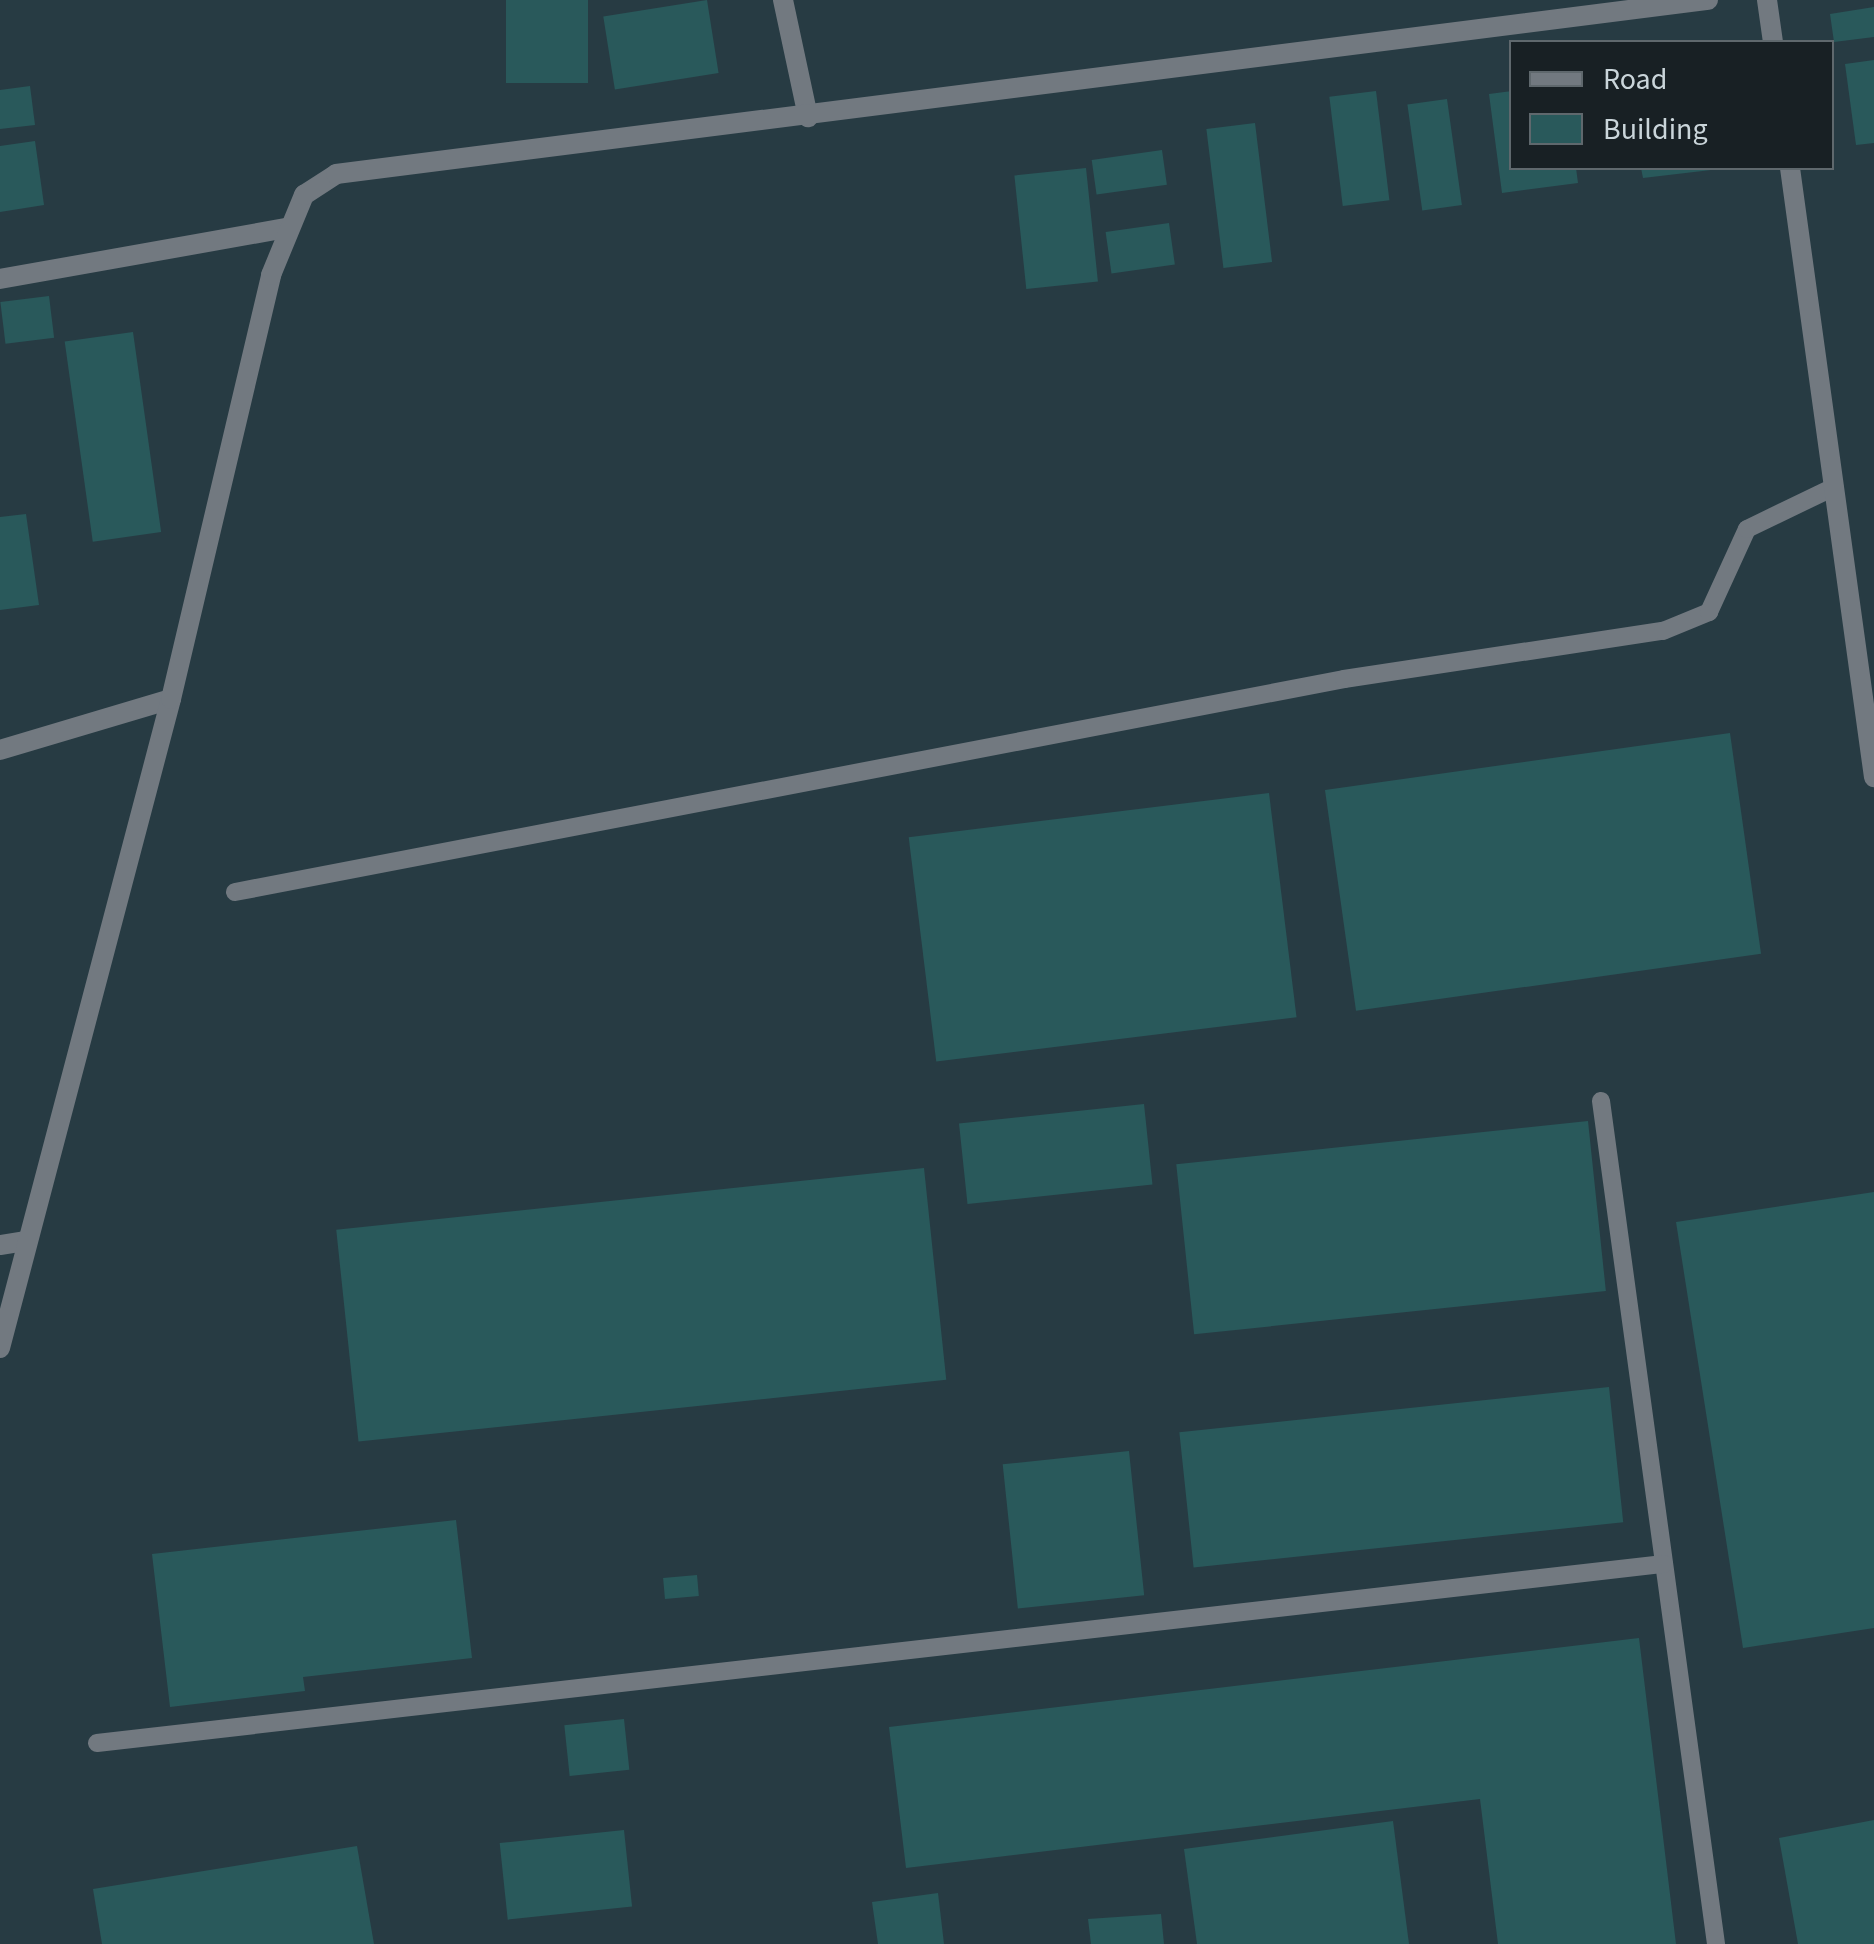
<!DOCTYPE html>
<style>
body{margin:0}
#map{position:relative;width:1874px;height:1944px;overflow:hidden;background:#273b43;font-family:"Source Sans 3",sans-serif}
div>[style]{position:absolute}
.building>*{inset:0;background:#29595b;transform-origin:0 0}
.service>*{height:18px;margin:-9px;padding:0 9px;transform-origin:9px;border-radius:9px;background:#727980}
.minor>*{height:20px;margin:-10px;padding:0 10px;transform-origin:10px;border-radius:10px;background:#727980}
span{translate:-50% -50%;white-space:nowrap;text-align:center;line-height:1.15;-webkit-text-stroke:9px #182024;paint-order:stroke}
.legend{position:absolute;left:1509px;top:40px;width:325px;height:130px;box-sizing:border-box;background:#182024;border:2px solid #5f686d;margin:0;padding:12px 18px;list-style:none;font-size:30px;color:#cad5da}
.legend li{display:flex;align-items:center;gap:20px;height:50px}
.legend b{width:50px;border:2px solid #5f686d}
</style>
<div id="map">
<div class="building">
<i style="left:506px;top:0;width:82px;height:83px"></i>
<i style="left:707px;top:0;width:74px;height:105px;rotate:81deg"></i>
<i style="clip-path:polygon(1874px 7px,1874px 37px,1834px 42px,1830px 14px)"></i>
<i style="clip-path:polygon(1874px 60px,1874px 143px,1856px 145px,1845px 64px)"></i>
<i style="clip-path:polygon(30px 86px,35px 125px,0 129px,0 90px)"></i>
<i style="left:1376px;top:91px;width:110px;height:47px;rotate:83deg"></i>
<i style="clip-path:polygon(1512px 91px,1512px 168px,1576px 168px,1578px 183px,1502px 193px,1489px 94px)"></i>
<i style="left:1447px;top:99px;width:107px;height:40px;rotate:82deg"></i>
<i style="left:1255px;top:123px;width:140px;height:49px;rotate:83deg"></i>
<i style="clip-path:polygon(35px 141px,44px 205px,0 212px,0 146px)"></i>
<i style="left:1162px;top:150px;width:35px;height:71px;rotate:82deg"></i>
<i style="left:1086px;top:168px;width:114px;height:72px;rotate:84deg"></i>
<i style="clip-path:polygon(1641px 168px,1711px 168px,1711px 170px,1643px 178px)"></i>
<i style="left:1169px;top:223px;width:42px;height:64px;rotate:82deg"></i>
<i style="left:49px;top:296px;width:42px;height:49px;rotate:83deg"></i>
<i style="left:133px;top:332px;width:202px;height:69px;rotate:82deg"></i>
<i style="clip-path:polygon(26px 514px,39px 605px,0 610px,0 517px)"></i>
<i style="left:1730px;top:733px;width:223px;height:409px;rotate:82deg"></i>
<i style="left:1269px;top:793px;width:226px;height:363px;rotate:83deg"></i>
<i style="left:1144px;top:1104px;width:81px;height:186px;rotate:84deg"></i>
<i style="left:1588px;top:1121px;width:171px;height:414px;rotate:84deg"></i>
<i style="left:924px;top:1168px;width:213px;height:591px;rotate:84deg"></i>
<i style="clip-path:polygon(1874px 1192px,1874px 1628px,1743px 1648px,1676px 1222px)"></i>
<i style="left:1609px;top:1387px;width:136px;height:432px;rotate:84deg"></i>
<i style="left:1129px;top:1451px;width:145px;height:127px;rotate:84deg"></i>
<i style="clip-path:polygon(456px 1520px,472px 1658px,303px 1677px,305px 1691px,170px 1707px,152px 1554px)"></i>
<i style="left:697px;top:1575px;width:21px;height:34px;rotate:85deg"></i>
<i style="clip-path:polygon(1639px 1638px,1676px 1944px,1498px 1944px,1480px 1799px,906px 1868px,889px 1727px)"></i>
<i style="left:624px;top:1719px;width:51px;height:60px;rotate:84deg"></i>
<i style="clip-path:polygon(1874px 1820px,1874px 1944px,1798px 1944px,1779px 1838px)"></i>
<i style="clip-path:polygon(1393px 1821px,1409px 1944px,1197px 1944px,1184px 1849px)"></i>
<i style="left:624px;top:1830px;width:77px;height:125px;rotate:84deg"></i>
<i style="clip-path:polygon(357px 1846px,374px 1944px,102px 1944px,93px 1889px)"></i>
<i style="clip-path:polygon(938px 1893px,944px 1944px,878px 1944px,872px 1902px)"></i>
<i style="clip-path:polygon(1161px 1914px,1164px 1944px,1091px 1944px,1088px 1919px)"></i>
</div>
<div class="service">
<i style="left:235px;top:892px;width:1129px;rotate:-10.87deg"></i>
<i style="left:1344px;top:679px;width:323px;rotate:-8.6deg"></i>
<i style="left:1663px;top:631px;width:50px;rotate:-22.4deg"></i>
<i style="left:1709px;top:612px;width:91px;rotate:-65.4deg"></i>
<i style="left:1747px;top:529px;width:97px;rotate:-25.8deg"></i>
<i style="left:1601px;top:1101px;width:851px;rotate:82.23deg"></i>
<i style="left:97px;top:1743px;width:1577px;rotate:-6.52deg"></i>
</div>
<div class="minor">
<i style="left:783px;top:0;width:120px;rotate:77.9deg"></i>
<i style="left:1767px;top:0;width:42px;rotate:81.9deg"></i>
<i style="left:1790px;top:168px;width:615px;rotate:82.15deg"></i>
<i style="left:0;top:279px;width:291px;rotate:-10.1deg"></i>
<i style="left:0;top:750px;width:178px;rotate:-16.6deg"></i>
<i style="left:0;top:1245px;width:25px;rotate:-9deg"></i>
<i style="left:0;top:1348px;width:671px;rotate:-75.24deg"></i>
<i style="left:171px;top:699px;width:436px;rotate:-76.7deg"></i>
<i style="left:271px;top:275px;width:87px;rotate:-67.6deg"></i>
<i style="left:304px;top:195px;width:38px;rotate:-33deg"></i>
<i style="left:336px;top:174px;width:1383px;rotate:-7.23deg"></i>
</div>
<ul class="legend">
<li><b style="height:12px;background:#727980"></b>Road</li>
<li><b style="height:28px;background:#29595b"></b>Building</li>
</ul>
</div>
